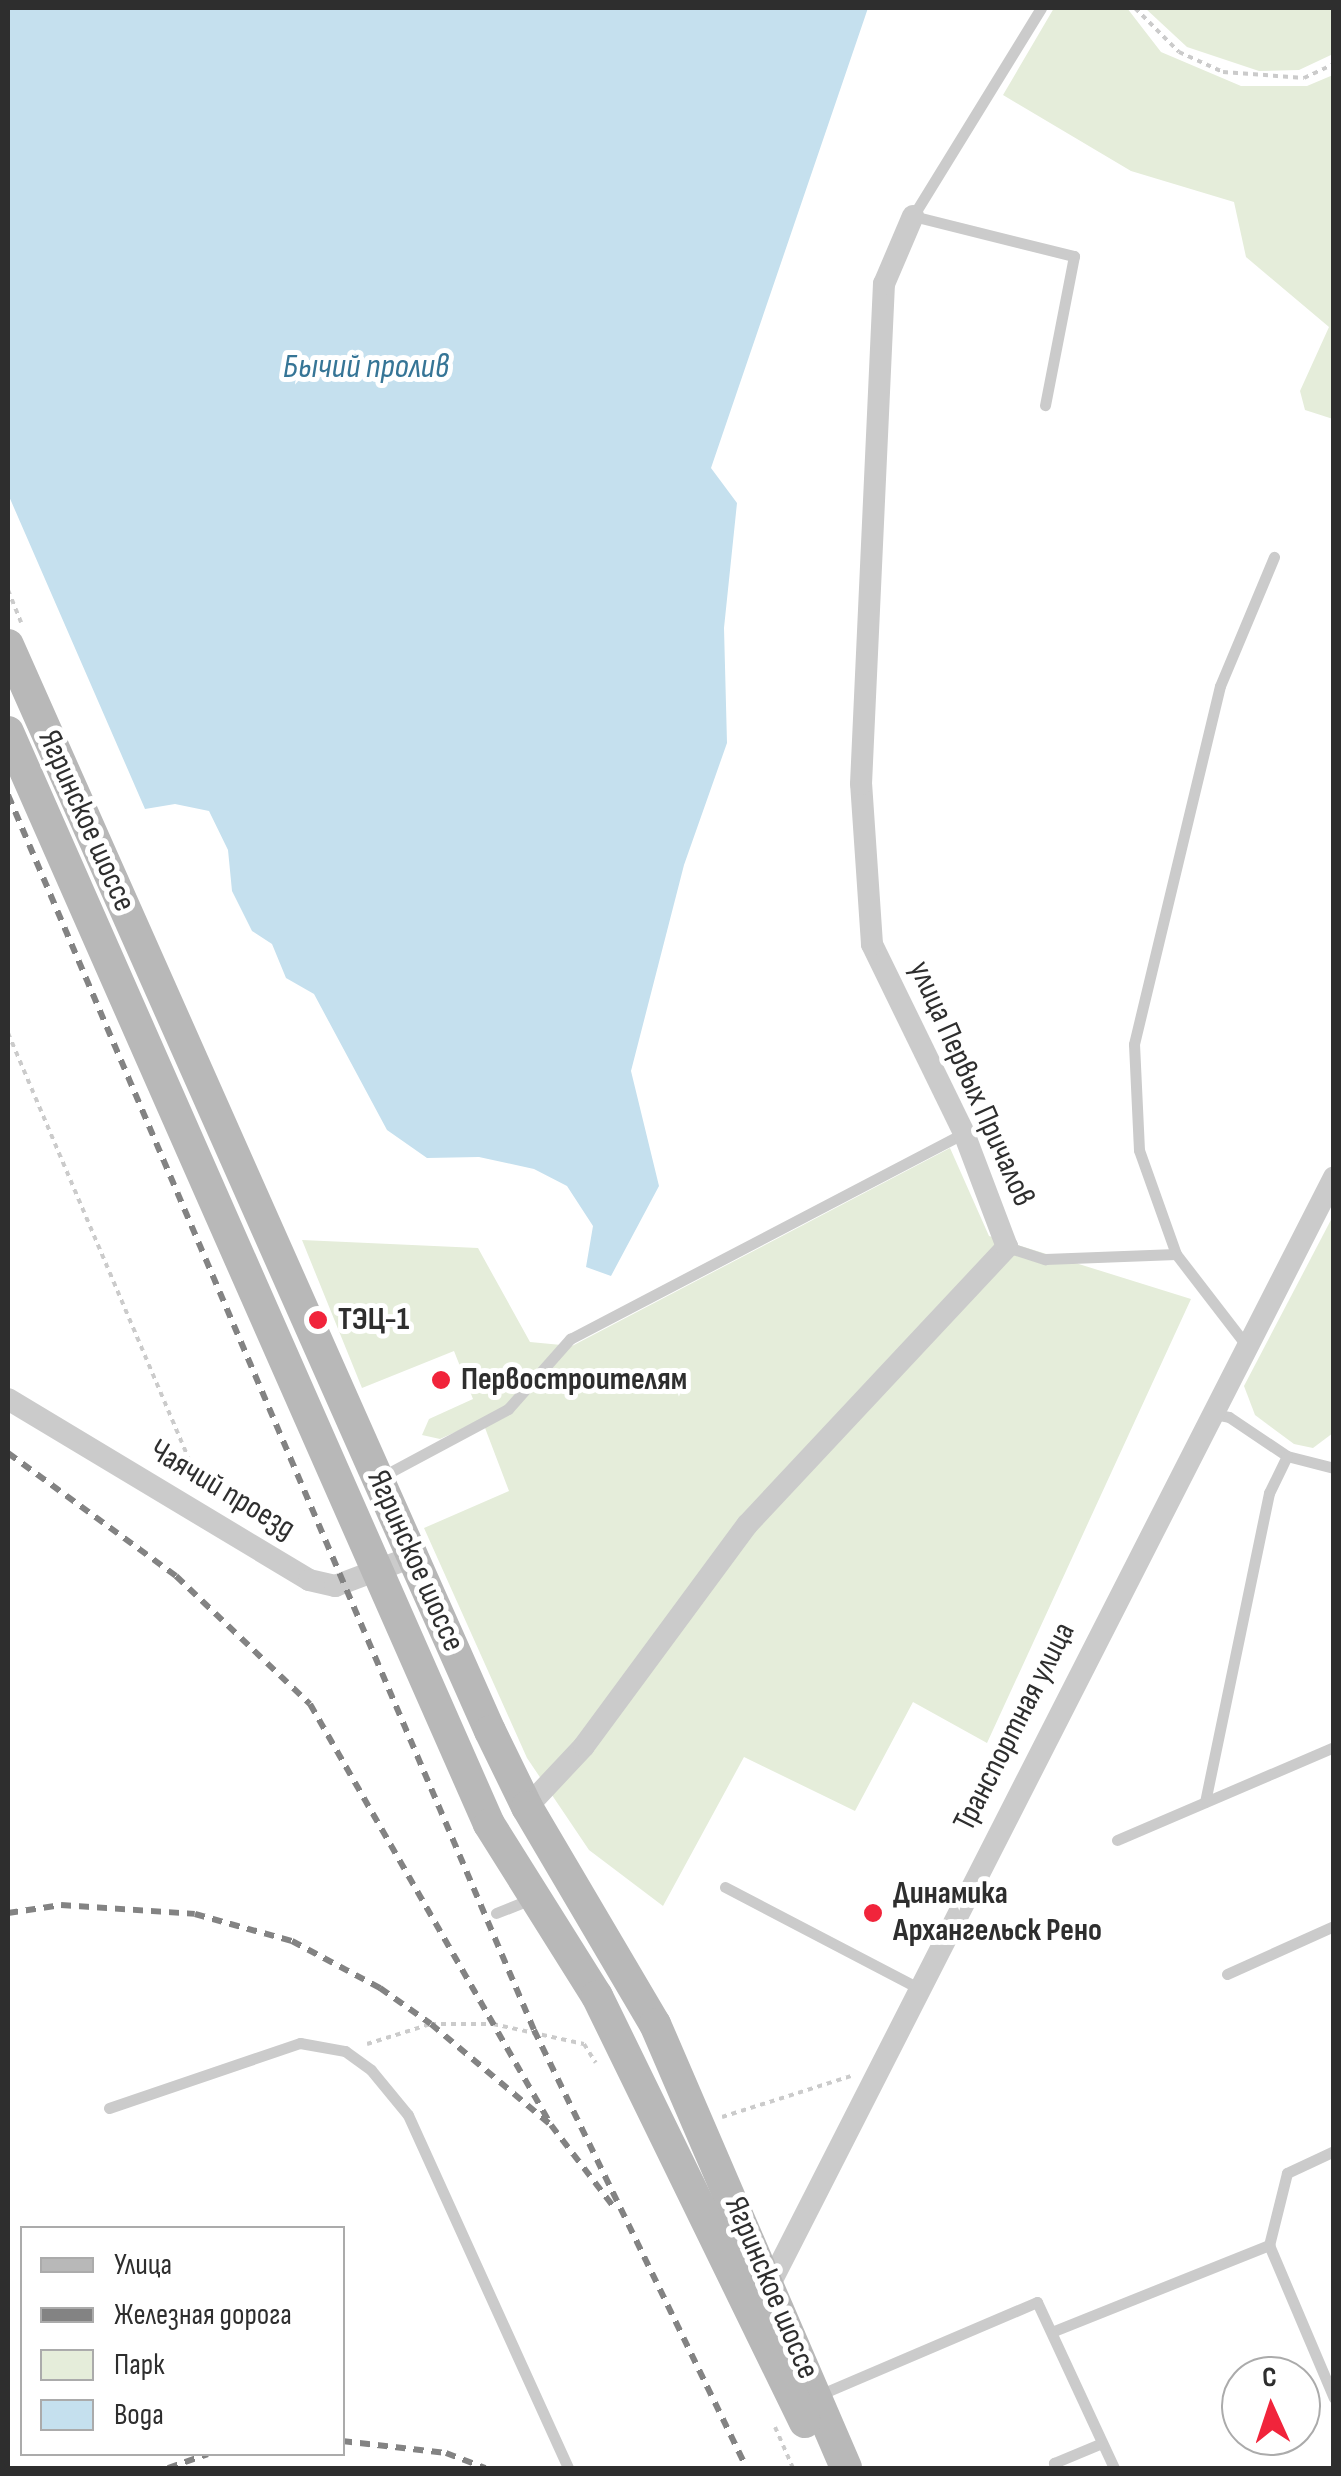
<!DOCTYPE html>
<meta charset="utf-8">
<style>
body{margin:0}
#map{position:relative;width:1341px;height:2476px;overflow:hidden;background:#fff;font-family:"Sofia Sans Condensed",sans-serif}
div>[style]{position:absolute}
.green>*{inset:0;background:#e5edda}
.water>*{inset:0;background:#c5e0ee}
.path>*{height:4px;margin-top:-2px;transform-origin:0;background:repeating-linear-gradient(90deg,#cbcbcb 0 5px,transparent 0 10px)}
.lane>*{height:11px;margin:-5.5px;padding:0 5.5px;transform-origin:5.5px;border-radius:5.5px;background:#cbcbcb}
.street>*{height:22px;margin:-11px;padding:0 11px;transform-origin:11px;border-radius:11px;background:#cbcbcb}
.secondary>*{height:32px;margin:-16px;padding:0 16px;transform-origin:16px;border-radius:16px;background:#b8b8b8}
.rail>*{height:6px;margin-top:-3px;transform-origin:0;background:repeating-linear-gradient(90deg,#838383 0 10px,transparent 0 18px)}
.dots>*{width:28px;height:28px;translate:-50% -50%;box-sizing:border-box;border:5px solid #fff;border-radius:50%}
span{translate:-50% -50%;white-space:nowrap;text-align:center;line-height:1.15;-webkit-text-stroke:10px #fff;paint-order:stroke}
.street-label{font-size:32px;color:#2e2e2e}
.poi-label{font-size:32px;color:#2e2e2e;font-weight:700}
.left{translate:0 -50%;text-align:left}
.water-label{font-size:35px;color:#367596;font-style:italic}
.frame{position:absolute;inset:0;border:10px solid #2e2e2e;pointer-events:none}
.legend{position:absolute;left:20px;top:2226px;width:325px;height:230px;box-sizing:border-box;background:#fff;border:2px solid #ababab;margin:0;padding:12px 18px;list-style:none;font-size:30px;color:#2e2e2e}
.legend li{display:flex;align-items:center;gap:20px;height:50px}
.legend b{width:50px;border:2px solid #ababab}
.north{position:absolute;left:1221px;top:2356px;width:100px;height:100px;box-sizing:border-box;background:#fff;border:2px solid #ababab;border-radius:50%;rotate:357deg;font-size:28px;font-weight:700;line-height:40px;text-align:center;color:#2e2e2e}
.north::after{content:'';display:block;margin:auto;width:35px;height:45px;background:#f1243b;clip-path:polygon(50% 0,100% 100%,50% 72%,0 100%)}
</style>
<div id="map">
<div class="green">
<i style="clip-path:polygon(1054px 8px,1127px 8px,1161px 52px,1241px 86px,1307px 86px,1333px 75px,1333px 419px,1305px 410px,1300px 391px,1329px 327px,1246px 257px,1234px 202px,1131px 171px,1003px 95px)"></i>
<i style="clip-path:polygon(1145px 8px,1333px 8px,1333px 54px,1299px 70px,1259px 71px,1187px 47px)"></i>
<i style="clip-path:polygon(950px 1148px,989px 1236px,1191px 1299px,987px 1743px,913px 1702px,855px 1811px,744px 1757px,663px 1906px,589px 1850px,527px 1758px,424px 1528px,509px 1491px,482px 1420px,440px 1439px,422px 1435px,429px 1419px,473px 1399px,454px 1351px,362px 1388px,302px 1240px,478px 1248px,530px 1342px,572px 1346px)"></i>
<i style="clip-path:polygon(1333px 1216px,1333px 1433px,1313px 1448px,1294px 1444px,1255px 1415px,1244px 1386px)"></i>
</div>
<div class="water">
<i style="clip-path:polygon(8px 8px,868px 8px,711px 468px,737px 503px,724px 628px,727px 743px,684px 865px,631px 1071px,659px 1186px,611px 1276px,586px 1267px,593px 1226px,567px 1186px,534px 1169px,479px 1157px,427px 1158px,387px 1130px,314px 994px,286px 978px,272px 944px,252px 931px,232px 891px,228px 850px,209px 811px,175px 804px,145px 809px,8px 494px)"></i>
</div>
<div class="path">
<i style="left:1135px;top:8px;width:62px;rotate:45deg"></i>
<i style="left:1179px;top:52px;width:48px;rotate:24.4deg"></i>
<i style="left:1223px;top:72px;width:81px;rotate:4.2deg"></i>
<i style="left:1304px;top:78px;width:33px;rotate:-25deg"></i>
<i style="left:8px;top:590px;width:35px;rotate:68deg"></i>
<i style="left:8px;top:1033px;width:494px;rotate:67deg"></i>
<i style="left:367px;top:2044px;width:67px;rotate:-17.4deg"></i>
<i style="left:431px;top:2024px;width:62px"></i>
<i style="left:493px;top:2024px;width:93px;rotate:12.4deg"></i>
<i style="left:584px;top:2044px;width:22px;rotate:58deg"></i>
<i style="left:722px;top:2117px;width:135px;rotate:-17.6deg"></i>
<i style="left:775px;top:2427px;width:45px;rotate:66.3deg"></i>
</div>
<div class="lane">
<i style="left:1041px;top:8px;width:244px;rotate:121.6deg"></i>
<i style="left:913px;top:216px;width:166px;rotate:14deg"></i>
<i style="left:1074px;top:256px;width:152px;rotate:101deg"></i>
<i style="left:1007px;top:1247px;width:40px;rotate:18deg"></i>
<i style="left:1045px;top:1259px;width:131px;rotate:-2.2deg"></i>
<i style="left:1176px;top:1254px;width:115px;rotate:52.4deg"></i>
<i style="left:1176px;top:1254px;width:110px;rotate:-109.6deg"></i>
<i style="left:1139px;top:1150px;width:106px;rotate:-92.7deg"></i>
<i style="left:1134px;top:1044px;width:368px;rotate:-76.5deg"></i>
<i style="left:1220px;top:686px;width:140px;rotate:-67.3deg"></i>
<i style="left:1214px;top:1414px;width:15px;rotate:11deg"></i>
<i style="left:1229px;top:1417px;width:70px;rotate:33.9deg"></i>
<i style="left:1287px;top:1456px;width:49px;rotate:14.3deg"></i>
<i style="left:383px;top:1476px;width:142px;rotate:-28.2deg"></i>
<i style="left:508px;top:1409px;width:94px;rotate:-48.5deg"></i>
<i style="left:570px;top:1339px;width:445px;rotate:-27.6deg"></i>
<i style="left:1205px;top:1802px;width:316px;rotate:-78.3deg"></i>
<i style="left:1269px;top:1493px;width:41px;rotate:-64.1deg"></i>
<i style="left:1117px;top:1840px;width:236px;rotate:-23.2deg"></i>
<i style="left:725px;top:1887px;width:220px;rotate:27.6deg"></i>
<i style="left:496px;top:1913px;width:41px;rotate:-21.5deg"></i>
<i style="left:1227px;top:1974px;width:117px;rotate:-24.2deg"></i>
<i style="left:109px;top:2108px;width:202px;rotate:-18.8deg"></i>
<i style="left:300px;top:2043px;width:46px;rotate:10.1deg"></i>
<i style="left:345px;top:2051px;width:32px;rotate:36deg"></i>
<i style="left:371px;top:2070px;width:58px;rotate:50.6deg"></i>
<i style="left:408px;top:2115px;width:388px;rotate:65.6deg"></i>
<i style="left:1334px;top:2151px;width:52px;rotate:154.9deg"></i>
<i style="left:1287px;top:2173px;width:74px;rotate:104deg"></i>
<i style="left:1269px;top:2245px;width:166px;rotate:67deg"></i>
<i style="left:1054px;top:2331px;width:232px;rotate:-21.8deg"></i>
<i style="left:819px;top:2395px;width:237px;rotate:-23.1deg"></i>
<i style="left:1037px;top:2302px;width:183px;rotate:65.1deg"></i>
<i style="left:1057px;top:2468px;width:6px;rotate:-121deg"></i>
<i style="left:1054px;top:2463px;width:52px;rotate:-22.6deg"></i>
</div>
<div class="street">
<i style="left:8px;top:1399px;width:351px;rotate:31deg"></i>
<i style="left:309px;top:1580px;width:27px;rotate:13deg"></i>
<i style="left:335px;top:1586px;width:82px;rotate:-20.6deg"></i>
<i style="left:527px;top:1807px;width:83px;rotate:-46.9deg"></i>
<i style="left:584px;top:1746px;width:275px;rotate:-53.6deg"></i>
<i style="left:747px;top:1525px;width:381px;rotate:-46.9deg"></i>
<i style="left:1007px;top:1247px;width:122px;rotate:-110.7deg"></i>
<i style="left:964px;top:1133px;width:210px;rotate:-116deg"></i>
<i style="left:872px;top:944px;width:160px;rotate:-93.9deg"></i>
<i style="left:861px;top:784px;width:501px;rotate:-87.37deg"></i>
<i style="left:884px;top:284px;width:74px;rotate:-66.9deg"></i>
<i style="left:758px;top:2290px;width:13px;rotate:-27deg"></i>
<i style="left:770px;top:2284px;width:1242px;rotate:-63deg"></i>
</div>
<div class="secondary">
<i style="left:8px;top:645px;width:1188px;rotate:66.07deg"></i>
<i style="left:490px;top:1731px;width:85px;rotate:64deg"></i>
<i style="left:527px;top:1807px;width:252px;rotate:59.5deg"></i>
<i style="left:655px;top:2024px;width:483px;rotate:66.7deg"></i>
<i style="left:8px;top:732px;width:1193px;rotate:66.23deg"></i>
<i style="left:489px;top:1824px;width:203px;rotate:57.9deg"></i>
<i style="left:597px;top:1996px;width:474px;rotate:64deg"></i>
</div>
<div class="rail">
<i style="left:8px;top:795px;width:1342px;rotate:66.93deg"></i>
<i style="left:534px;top:2030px;width:487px;rotate:64.1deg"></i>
<i style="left:8px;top:1453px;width:208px;rotate:36.2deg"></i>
<i style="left:176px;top:1576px;width:185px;rotate:43.7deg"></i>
<i style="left:310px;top:1704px;width:485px;rotate:60.2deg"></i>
<i style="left:8px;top:1913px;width:54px;rotate:-8.6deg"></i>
<i style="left:61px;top:1905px;width:134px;rotate:3.8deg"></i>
<i style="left:195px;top:1914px;width:101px;rotate:15.6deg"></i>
<i style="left:292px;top:1941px;width:100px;rotate:28.1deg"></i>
<i style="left:380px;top:1988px;width:62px;rotate:35.2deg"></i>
<i style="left:431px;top:2024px;width:157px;rotate:40.1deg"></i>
<i style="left:551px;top:2125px;width:102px;rotate:52.6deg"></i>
<i style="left:342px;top:2441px;width:105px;rotate:6.6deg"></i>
<i style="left:446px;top:2453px;width:42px;rotate:21deg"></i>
<i style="left:168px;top:2468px;width:42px;rotate:-19.3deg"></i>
</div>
<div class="dots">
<i style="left:318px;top:1320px;background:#f1243b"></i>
<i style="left:441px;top:1380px;background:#f1243b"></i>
<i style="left:873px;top:1913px;background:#f1243b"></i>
</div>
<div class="street-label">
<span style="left:86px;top:821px;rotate:66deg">Ягринское шоссе</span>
<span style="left:971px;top:1084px;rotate:66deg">улица Первых Причалов</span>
<span style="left:222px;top:1490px;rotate:31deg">Чаячий проезд</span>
<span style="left:415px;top:1561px;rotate:66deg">Ягринское шоссе</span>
<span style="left:1015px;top:1727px;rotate:-63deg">Транспортная улица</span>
<span style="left:771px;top:2288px;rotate:67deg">Ягринское шоссе</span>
</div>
<div class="poi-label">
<span class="left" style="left:338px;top:1320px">ТЭЦ-1</span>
<span class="left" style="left:461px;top:1380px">Первостроителям</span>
<span class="left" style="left:893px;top:1913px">Динамика<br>Архангельск Рено</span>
</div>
<div class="water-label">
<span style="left:366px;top:367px">Бычий пролив</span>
</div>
<div class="frame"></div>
<ul class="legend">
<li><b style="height:12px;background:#b8b8b8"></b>Улица</li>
<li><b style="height:12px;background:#838383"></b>Железная дорога</li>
<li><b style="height:28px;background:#e5edda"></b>Парк</li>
<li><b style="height:28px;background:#c5e0ee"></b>Вода</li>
</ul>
<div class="north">С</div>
</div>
